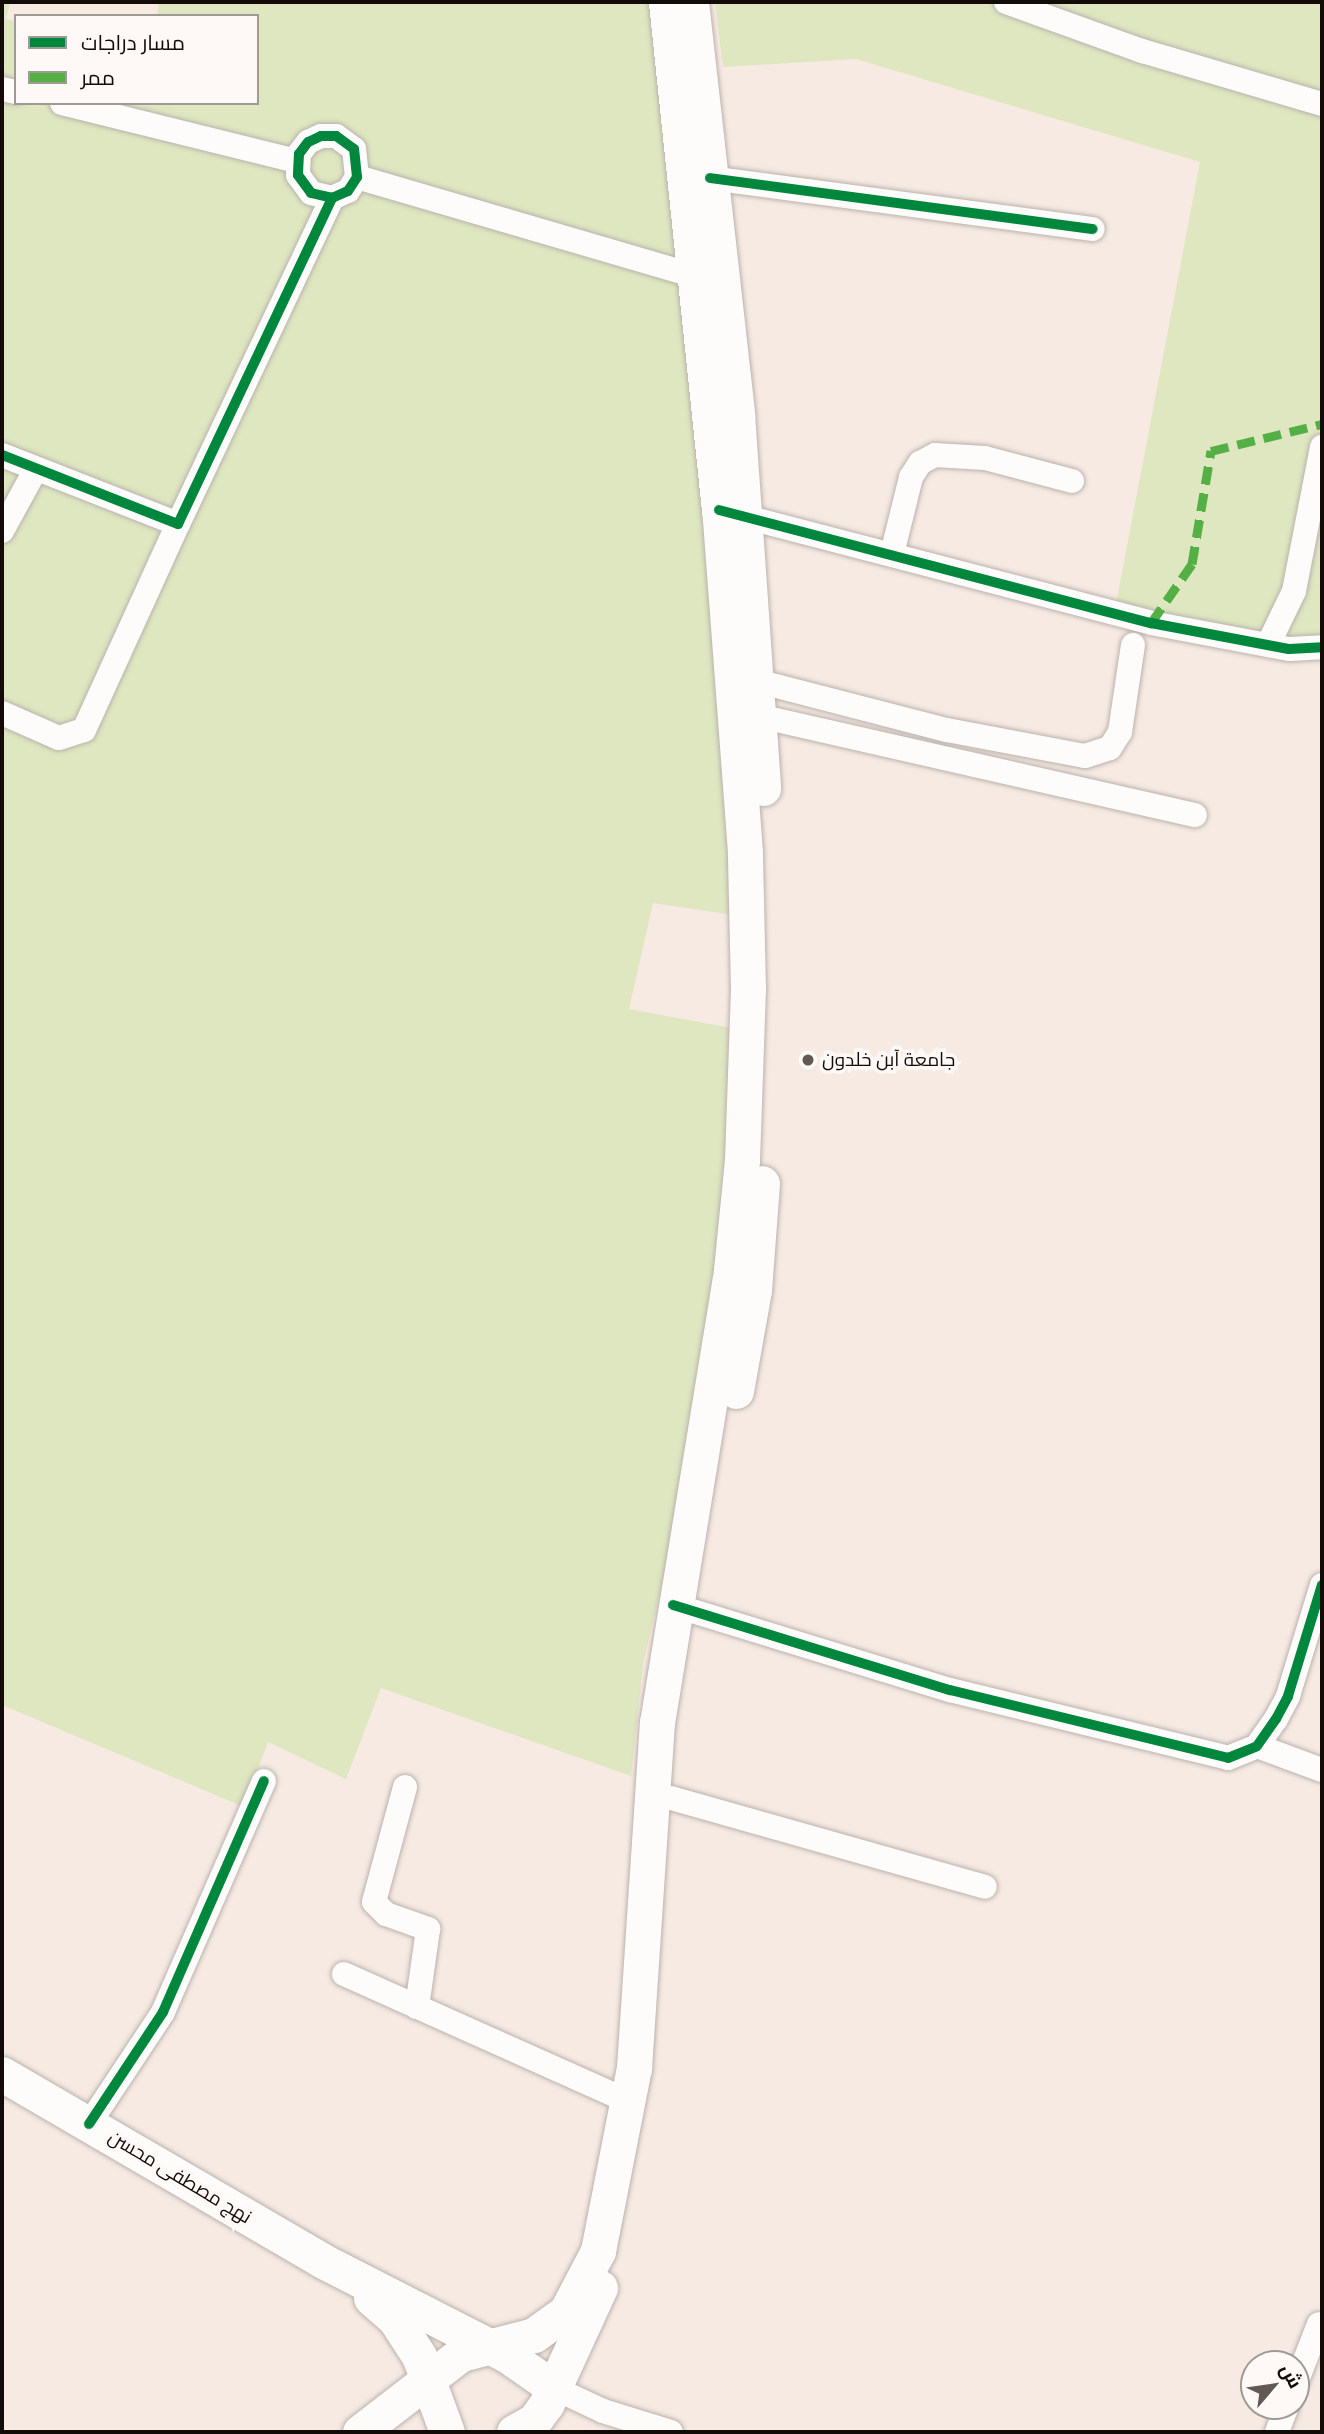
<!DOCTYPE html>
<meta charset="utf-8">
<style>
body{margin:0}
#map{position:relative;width:1324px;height:2434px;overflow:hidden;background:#f6eae3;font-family:"IBM Plex Serif",Cairo,serif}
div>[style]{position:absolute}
.green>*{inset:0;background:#dee7c0}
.roads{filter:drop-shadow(0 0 2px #bbb2ac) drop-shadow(0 0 2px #bbb2ac)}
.street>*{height:24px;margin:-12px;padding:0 12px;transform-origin:12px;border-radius:12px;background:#fefcfb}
.secondary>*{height:35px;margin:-17.5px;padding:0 17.5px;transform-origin:17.5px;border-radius:17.5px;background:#fefcfb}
.quiet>*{height:9px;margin-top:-4.5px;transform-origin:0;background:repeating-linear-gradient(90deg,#54b044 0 18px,transparent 0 27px)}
.cycleway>*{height:10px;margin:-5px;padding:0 5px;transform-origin:5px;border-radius:5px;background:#00873e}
.dots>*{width:19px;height:19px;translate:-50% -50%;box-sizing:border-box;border:4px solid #fef9f6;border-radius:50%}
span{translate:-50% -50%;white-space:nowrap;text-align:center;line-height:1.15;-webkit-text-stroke:7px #fef9f6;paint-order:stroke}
.poi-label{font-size:19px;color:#120b07}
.left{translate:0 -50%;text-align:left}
.street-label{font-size:19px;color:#120b07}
.frame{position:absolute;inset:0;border:4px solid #120b07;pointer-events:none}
.legend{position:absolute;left:14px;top:14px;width:245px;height:91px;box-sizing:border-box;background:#fef9f6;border:2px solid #a09a96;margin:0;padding:9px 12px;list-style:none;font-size:21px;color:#120b07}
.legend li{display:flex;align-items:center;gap:14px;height:35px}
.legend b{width:35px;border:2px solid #a09a96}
.north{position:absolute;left:1240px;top:2350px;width:70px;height:70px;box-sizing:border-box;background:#fef9f6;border:2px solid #a09a96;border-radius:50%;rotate:61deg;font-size:19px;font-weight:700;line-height:28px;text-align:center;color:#120b07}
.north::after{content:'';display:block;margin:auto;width:24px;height:32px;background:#625954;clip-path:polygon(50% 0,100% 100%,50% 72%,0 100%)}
</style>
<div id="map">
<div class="green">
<i style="clip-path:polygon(2px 2px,10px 2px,6px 19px,16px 21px,16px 103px,257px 103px,257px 16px,157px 16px,159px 2px,655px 2px,740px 916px,653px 903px,629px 1009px,737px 1029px,729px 1253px,697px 1433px,643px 1664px,631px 1776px,381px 1688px,346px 1779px,268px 1742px,244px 1807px,2px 1705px)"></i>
<i style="clip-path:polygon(715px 2px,1322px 2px,1322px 655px,1116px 604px,1200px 162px,856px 59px,723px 67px)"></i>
</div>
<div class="roads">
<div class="street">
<i style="left:1006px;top:2px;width:145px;rotate:19.8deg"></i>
<i style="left:1142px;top:51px;width:188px;rotate:16.4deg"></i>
<i style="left:2px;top:89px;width:14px;rotate:12deg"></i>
<i style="left:62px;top:103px;width:242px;rotate:13.9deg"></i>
<i style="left:357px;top:177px;width:353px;rotate:16.3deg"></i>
<i style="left:710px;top:178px;width:386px;rotate:7.6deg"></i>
<i style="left:2px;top:455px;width:189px;rotate:21.4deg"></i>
<i style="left:178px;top:524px;width:361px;rotate:-64.7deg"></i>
<i style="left:332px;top:198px;width:17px;rotate:-24deg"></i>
<i style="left:348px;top:191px;width:17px;rotate:-57deg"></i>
<i style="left:357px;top:177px;width:28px;rotate:-96deg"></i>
<i style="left:354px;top:149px;width:22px;rotate:-144deg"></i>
<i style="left:336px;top:136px;width:15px;rotate:180deg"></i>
<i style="left:321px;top:136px;width:14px;rotate:155deg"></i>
<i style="left:308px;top:142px;width:15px;rotate:127deg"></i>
<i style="left:299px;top:154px;width:21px;rotate:93deg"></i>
<i style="left:298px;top:175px;width:22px;rotate:54deg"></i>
<i style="left:311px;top:193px;width:22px;rotate:13deg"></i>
<i style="left:730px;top:513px;width:435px;rotate:14.6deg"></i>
<i style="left:1151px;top:623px;width:140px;rotate:10.7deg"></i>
<i style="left:1289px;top:649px;width:33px;rotate:-3deg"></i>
<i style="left:2px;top:531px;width:71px;rotate:-61.3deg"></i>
<i style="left:892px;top:554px;width:79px;rotate:-76.1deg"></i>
<i style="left:911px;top:477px;width:17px;rotate:-57deg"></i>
<i style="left:920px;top:463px;width:17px;rotate:-28deg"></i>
<i style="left:935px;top:455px;width:50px;rotate:3.4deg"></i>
<i style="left:985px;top:458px;width:90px;rotate:14.8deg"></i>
<i style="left:1268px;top:645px;width:60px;rotate:-64.3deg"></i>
<i style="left:1294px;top:591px;width:147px;rotate:-79deg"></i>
<i style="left:757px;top:681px;width:196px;rotate:14.5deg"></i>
<i style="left:947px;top:730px;width:140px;rotate:10.7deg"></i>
<i style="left:1085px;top:756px;width:26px;rotate:-18deg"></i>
<i style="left:1110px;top:748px;width:19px;rotate:-58deg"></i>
<i style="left:1120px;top:732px;width:88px;rotate:-81.5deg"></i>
<i style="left:2px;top:713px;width:62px;rotate:23.7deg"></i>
<i style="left:59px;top:738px;width:26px;rotate:-18deg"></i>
<i style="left:84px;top:730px;width:226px;rotate:-65.5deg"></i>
<i style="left:759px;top:716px;width:447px;rotate:12.8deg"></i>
<i style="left:673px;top:1605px;width:290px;rotate:17.1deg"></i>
<i style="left:950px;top:1690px;width:286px;rotate:13.7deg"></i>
<i style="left:1228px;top:1758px;width:31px;rotate:-22deg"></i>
<i style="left:1257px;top:1746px;width:33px;rotate:-55deg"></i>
<i style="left:1276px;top:1719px;width:26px;rotate:-62deg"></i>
<i style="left:1288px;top:1696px;width:116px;rotate:-73deg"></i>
<i style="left:1257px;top:1746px;width:69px;rotate:20.3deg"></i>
<i style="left:405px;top:1787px;width:119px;rotate:105.1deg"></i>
<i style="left:374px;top:1902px;width:17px;rotate:45deg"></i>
<i style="left:386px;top:1914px;width:45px;rotate:19.7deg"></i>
<i style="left:428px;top:1929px;width:79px;rotate:98deg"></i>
<i style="left:671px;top:1798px;width:326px;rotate:15.8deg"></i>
<i style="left:344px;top:1974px;width:313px;rotate:24.1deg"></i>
<i style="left:89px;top:2124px;width:134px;rotate:-56.5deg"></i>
<i style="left:163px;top:2012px;width:252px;rotate:-66.4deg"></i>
<i style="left:1296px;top:2383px;width:63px;rotate:-68.7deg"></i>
<i style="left:554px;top:2388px;width:54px;rotate:25.1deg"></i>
<i style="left:603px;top:2411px;width:71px;rotate:17.2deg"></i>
<i style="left:1277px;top:2432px;width:28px;rotate:-69deg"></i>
</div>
<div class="secondary">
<i style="left:691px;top:2px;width:415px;rotate:83.6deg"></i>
<i style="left:737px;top:414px;width:375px;rotate:86deg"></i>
<i style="left:736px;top:1391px;width:103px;rotate:-79.9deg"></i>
<i style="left:754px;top:1290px;width:107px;rotate:-85.7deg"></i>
<i style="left:2px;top:2074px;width:369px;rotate:30.2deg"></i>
<i style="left:321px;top:2260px;width:207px;rotate:27.1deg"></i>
<i style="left:505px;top:2354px;width:60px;rotate:34.8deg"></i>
<i style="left:371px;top:2298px;width:32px;rotate:41deg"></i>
<i style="left:395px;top:2319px;width:44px;rotate:57deg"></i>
<i style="left:419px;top:2356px;width:81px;rotate:69.8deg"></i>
<i style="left:360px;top:2432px;width:128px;rotate:-37.7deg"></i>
<i style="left:461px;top:2354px;width:75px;rotate:-14.6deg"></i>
<i style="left:534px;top:2335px;width:39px;rotate:-36deg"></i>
<i style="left:566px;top:2312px;width:69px;rotate:-62.3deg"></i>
<i style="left:598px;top:2251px;width:187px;rotate:-78.9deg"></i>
<i style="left:634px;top:2068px;width:346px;rotate:-86.2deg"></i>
<i style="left:657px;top:1723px;width:459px;rotate:-80.7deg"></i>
<i style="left:731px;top:1270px;width:111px;rotate:-84.3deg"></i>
<i style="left:742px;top:1160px;width:171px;rotate:-88deg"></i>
<i style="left:748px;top:989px;width:137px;rotate:-91.3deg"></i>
<i style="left:745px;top:852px;width:343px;rotate:-94.3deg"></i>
<i style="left:719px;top:510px;width:511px;rotate:-95.96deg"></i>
<i style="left:514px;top:2432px;width:23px;rotate:-29deg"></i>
<i style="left:534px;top:2421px;width:22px;rotate:-54deg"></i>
<i style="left:547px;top:2403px;width:127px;rotate:-65.3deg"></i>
</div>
</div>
<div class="quiet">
<i style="left:1151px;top:623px;width:72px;rotate:-55.2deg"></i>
<i style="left:1192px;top:564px;width:115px;rotate:-80.5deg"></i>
<i style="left:1211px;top:451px;width:114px;rotate:-13.7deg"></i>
</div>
<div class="cycleway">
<i style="left:710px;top:178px;width:386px;rotate:7.6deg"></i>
<i style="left:2px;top:455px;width:189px;rotate:21.4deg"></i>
<i style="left:178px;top:524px;width:361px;rotate:-64.7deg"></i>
<i style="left:332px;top:198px;width:17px;rotate:-24deg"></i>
<i style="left:348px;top:191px;width:17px;rotate:-57deg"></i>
<i style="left:357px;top:177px;width:28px;rotate:-96deg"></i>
<i style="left:354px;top:149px;width:22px;rotate:-144deg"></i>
<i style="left:336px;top:136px;width:15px;rotate:180deg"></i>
<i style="left:321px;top:136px;width:14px;rotate:155deg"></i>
<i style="left:308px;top:142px;width:15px;rotate:127deg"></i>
<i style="left:299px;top:154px;width:21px;rotate:93deg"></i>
<i style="left:298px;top:175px;width:22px;rotate:54deg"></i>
<i style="left:311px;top:193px;width:22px;rotate:13deg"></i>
<i style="left:719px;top:510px;width:447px;rotate:14.7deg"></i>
<i style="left:1151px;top:623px;width:140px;rotate:10.7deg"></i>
<i style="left:1289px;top:649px;width:33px;rotate:-3deg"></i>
<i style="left:673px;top:1605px;width:290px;rotate:17.1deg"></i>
<i style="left:950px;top:1690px;width:286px;rotate:13.7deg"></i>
<i style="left:1228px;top:1758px;width:31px;rotate:-22deg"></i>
<i style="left:1257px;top:1746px;width:33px;rotate:-55deg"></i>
<i style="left:1276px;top:1719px;width:26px;rotate:-62deg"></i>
<i style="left:1288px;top:1696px;width:116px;rotate:-73deg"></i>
<i style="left:89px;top:2124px;width:134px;rotate:-56.5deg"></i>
<i style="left:163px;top:2012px;width:252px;rotate:-66.4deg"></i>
</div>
<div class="dots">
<i style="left:808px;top:1060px;background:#625954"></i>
</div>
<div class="poi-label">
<span class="left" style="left:822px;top:1060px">جامعة آبن خلدون</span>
</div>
<div class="street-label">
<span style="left:180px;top:2177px;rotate:31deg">نهج مصطفى محسن</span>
</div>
<div class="frame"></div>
<ul class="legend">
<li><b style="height:9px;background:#00873e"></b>مسار دراجات</li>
<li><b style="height:9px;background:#54b044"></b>ممر</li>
</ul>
<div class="north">ش</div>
</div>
